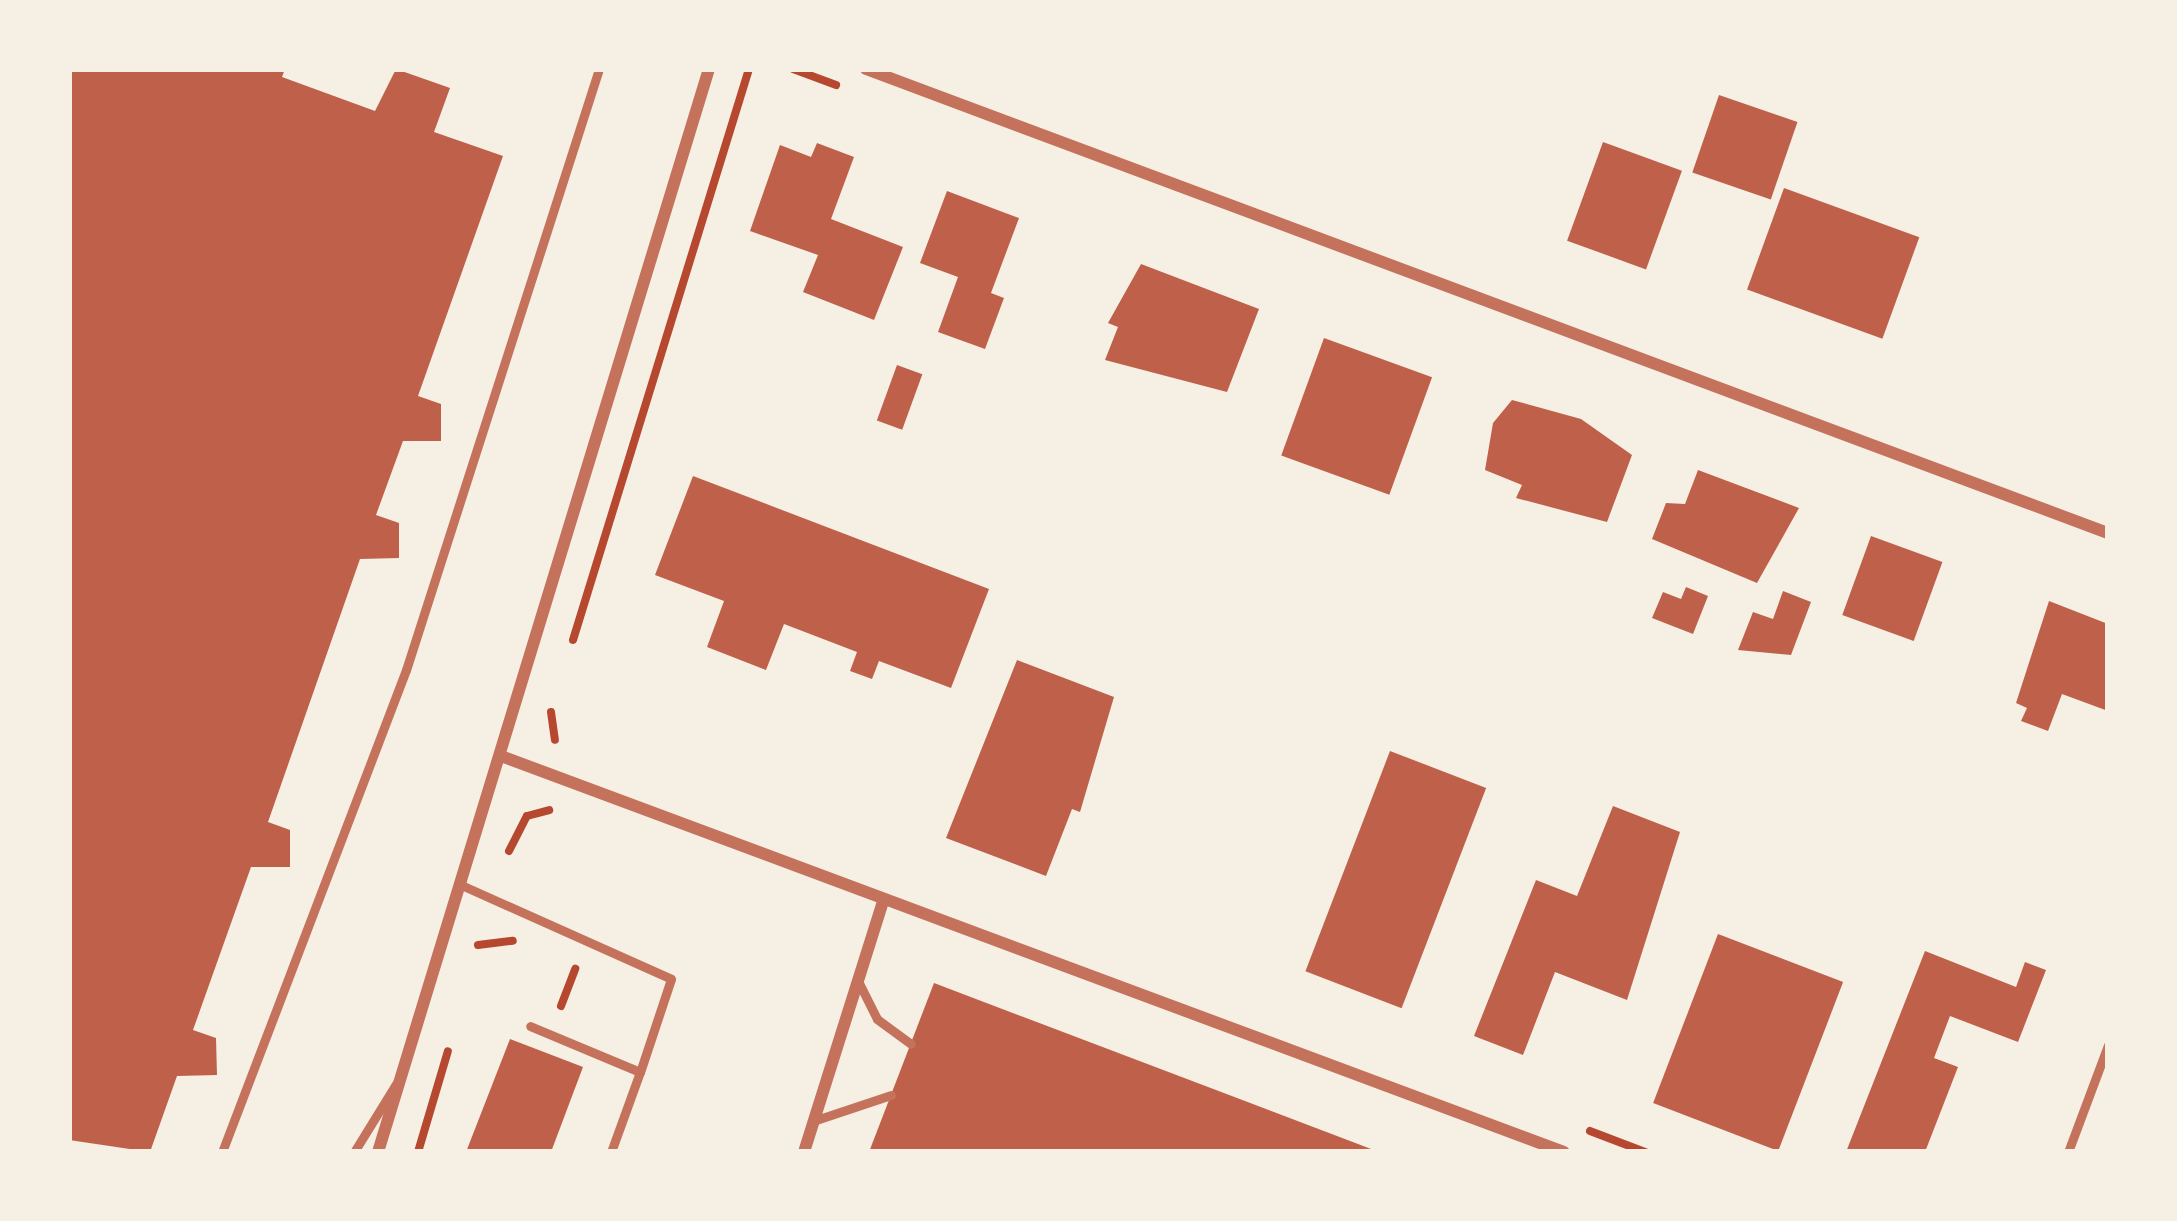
<!DOCTYPE html>
<style>
body{margin:0}
#map{position:relative;width:2177px;height:1221px;overflow:hidden;background:#f6efe4;font-family:"Fira Sans",sans-serif}
div>[style]{position:absolute}
.building>*{inset:0;background:#bf614a;transform-origin:0 0}
.path>*{height:8px;margin:-4px;padding:0 4px;transform-origin:4px;border-radius:4px;background:#b5482f}
.service>*{height:9px;margin:-4.5px;padding:0 4.5px;transform-origin:4.5px;border-radius:4.5px;background:#c5725c}
.minor>*{height:12px;margin:-6px;padding:0 6px;transform-origin:6px;border-radius:6px;background:#c5725c}
span{translate:-50% -50%;white-space:nowrap;text-align:center;line-height:1.15;-webkit-text-stroke:10px #f6efe4;paint-order:stroke}
.frame{position:absolute;inset:0;border:72px solid #f6efe4;pointer-events:none}
</style>
<div id="map">
<div class="building">
<i style="clip-path:polygon(69px 69px,285px 69px,282px 77px,375px 111px,396px 69px,450px 88px,434px 132px,503px 156px,418px 396px,441px 404px,441px 441px,403px 441px,376px 515px,399px 523px,399px 558px,360px 559px,268px 822px,290px 830px,290px 867px,251px 867px,193px 1030px,216px 1038px,217px 1075px,177px 1076px,150px 1152px,69px 1140px)"></i>
<i style="left:1719px;top:95px;width:83px;height:82px;rotate:19deg"></i>
<i style="left:1603px;top:142px;width:84px;height:105px;rotate:20deg"></i>
<i style="clip-path:polygon(817px 143px,854px 157px,831px 219px,903px 247px,874px 320px,803px 292px,818px 255px,750px 231px,780px 145px,811px 157px)"></i>
<i style="left:1784px;top:188px;width:144px;height:108px;rotate:20deg"></i>
<i style="clip-path:polygon(947px 191px,1019px 218px,991px 293px,1004px 298px,985px 349px,938px 332px,958px 277px,920px 263px)"></i>
<i style="clip-path:polygon(1141px 264px,1259px 309px,1227px 392px,1105px 360px,1118px 327px,1108px 323px)"></i>
<i style="left:1324px;top:338px;width:115px;height:125px;rotate:20deg"></i>
<i style="left:897px;top:365px;width:27px;height:59px;rotate:20deg"></i>
<i style="clip-path:polygon(1512px 400px,1581px 419px,1632px 455px,1607px 522px,1516px 498px,1522px 485px,1485px 470px,1493px 423px)"></i>
<i style="clip-path:polygon(1698px 470px,1799px 508px,1757px 583px,1652px 539px,1666px 503px,1685px 504px)"></i>
<i style="clip-path:polygon(693px 476px,989px 589px,951px 688px,879px 661px,872px 679px,850px 671px,857px 652px,784px 624px,766px 670px,707px 647px,724px 601px,655px 575px)"></i>
<i style="left:1871px;top:536px;width:76px;height:84px;rotate:20deg"></i>
<i style="clip-path:polygon(1686px 587px,1708px 596px,1693px 634px,1652px 618px,1663px 592px,1681px 599px)"></i>
<i style="clip-path:polygon(1783px 591px,1811px 602px,1791px 655px,1738px 650px,1753px 612px,1773px 619px)"></i>
<i style="clip-path:polygon(2049px 601px,2108px 624px,2108px 711px,2062px 694px,2048px 731px,2021px 721px,2027px 708px,2016px 703px)"></i>
<i style="clip-path:polygon(1017px 660px,1114px 697px,1080px 812px,1072px 809px,1046px 876px,946px 838px)"></i>
<i style="left:1390px;top:751px;width:103px;height:236px;rotate:21deg"></i>
<i style="clip-path:polygon(1613px 806px,1680px 832px,1627px 1000px,1555px 972px,1523px 1055px,1474px 1036px,1536px 880px,1577px 896px)"></i>
<i style="left:1718px;top:934px;width:134px;height:181px;rotate:21deg"></i>
<i style="clip-path:polygon(1925px 951px,2016px 987px,2025px 962px,2046px 970px,2018px 1042px,1950px 1016px,1934px 1058px,1958px 1067px,1925px 1152px,1846px 1152px)"></i>
<i style="clip-path:polygon(934px 983px,1379px 1152px,869px 1152px)"></i>
<i style="clip-path:polygon(510px 1039px,583px 1067px,551px 1152px,466px 1152px)"></i>
</div>
<div class="path">
<i style="left:793px;top:69px;width:46px;rotate:20.4deg"></i>
<i style="left:573px;top:640px;width:598px;rotate:-72.87deg"></i>
<i style="left:551px;top:712px;width:28px;rotate:82deg"></i>
<i style="left:509px;top:851px;width:39px;rotate:-63deg"></i>
<i style="left:527px;top:816px;width:23px;rotate:-15deg"></i>
<i style="left:478px;top:945px;width:35px;rotate:-7deg"></i>
<i style="left:561px;top:1006px;width:40px;rotate:-69deg"></i>
<i style="left:1590px;top:1131px;width:59px;rotate:20.9deg"></i>
<i style="left:418px;top:1152px;width:105px;rotate:-73.5deg"></i>
</div>
<div class="service">
<i style="left:459px;top:884px;width:232px;rotate:24.1deg"></i>
<i style="left:671px;top:979px;width:98px;rotate:108.4deg"></i>
<i style="left:640px;top:1072px;width:119px;rotate:-157.3deg"></i>
<i style="left:858px;top:981px;width:42px;rotate:63.4deg"></i>
<i style="left:877px;top:1019px;width:42px;rotate:36.3deg"></i>
<i style="left:816px;top:1120px;width:79px;rotate:-18.4deg"></i>
<i style="left:222px;top:1152px;width:516px;rotate:-69.11deg"></i>
<i style="left:406px;top:670px;width:631px;rotate:-72.2deg"></i>
<i style="left:354px;top:1152px;width:80px;rotate:-58.3deg"></i>
<i style="left:611px;top:1152px;width:85px;rotate:-70.1deg"></i>
<i style="left:2068px;top:1152px;width:114px;rotate:-69.5deg"></i>
</div>
<div class="minor">
<i style="left:866px;top:69px;width:1326px;rotate:20.49deg"></i>
<i style="left:501px;top:756px;width:1134px;rotate:20.43deg"></i>
<i style="left:378px;top:1152px;width:1132px;rotate:-73.01deg"></i>
<i style="left:804px;top:1152px;width:265px;rotate:-72.5deg"></i>
</div>
<div class="frame"></div>
</div>
